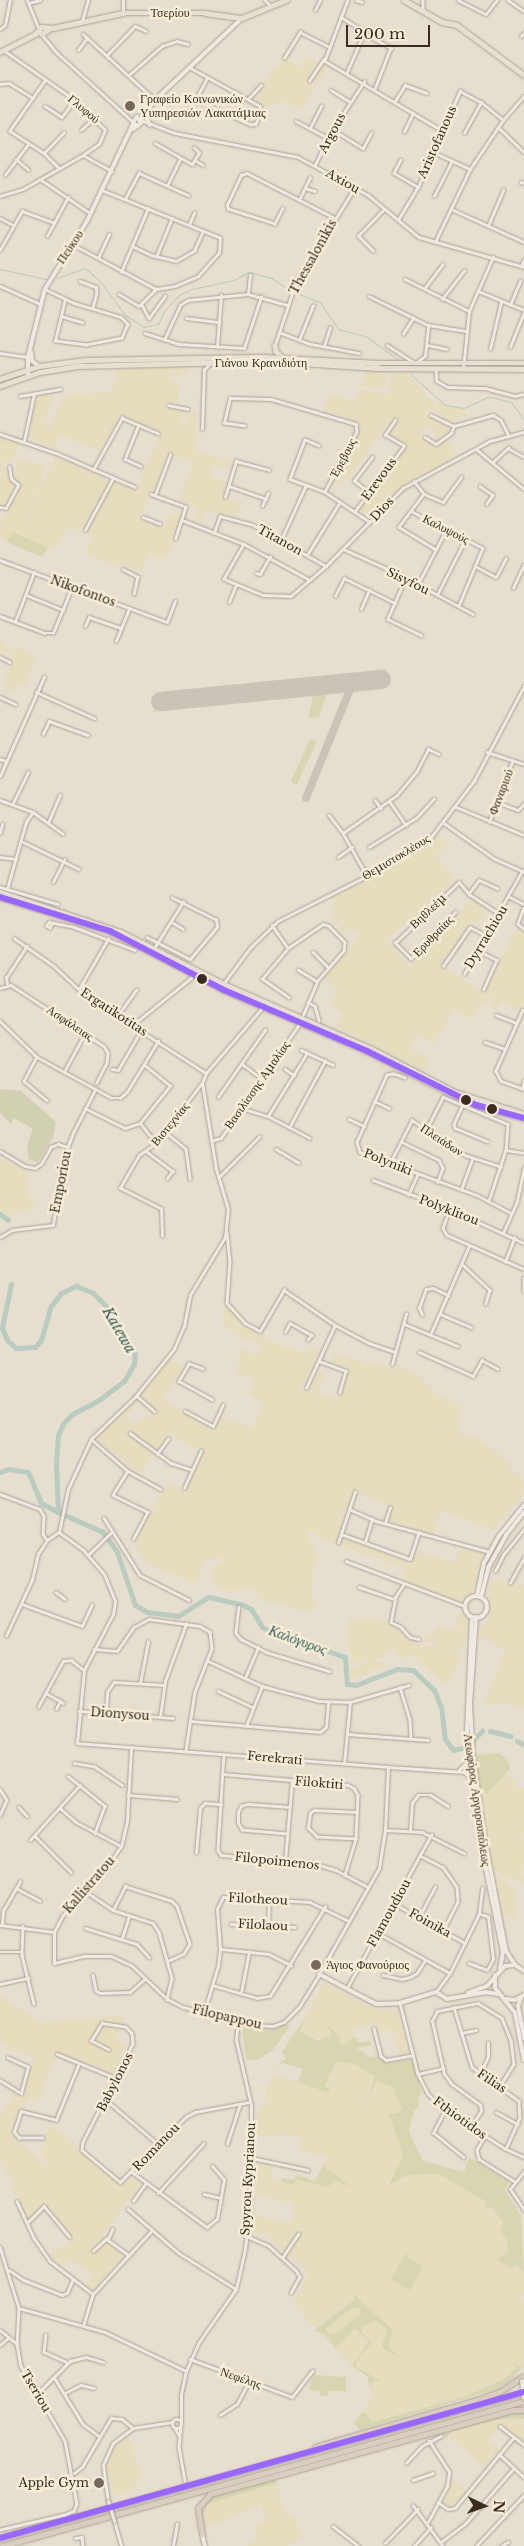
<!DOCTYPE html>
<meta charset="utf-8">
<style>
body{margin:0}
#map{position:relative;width:524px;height:2546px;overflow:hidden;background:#e6decf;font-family:"Libre Baskerville",serif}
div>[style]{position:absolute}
.farmland>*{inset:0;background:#e6ddbf}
.green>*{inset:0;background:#d7d6b1}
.cemetery>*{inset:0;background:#d1d0b1}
.stream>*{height:1px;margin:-0.5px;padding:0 0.5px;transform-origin:0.5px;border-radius:0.5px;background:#bacbc0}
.river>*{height:5px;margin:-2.5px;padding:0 2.5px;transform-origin:2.5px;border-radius:2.5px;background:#bacbc0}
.taxiway>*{height:8px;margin:-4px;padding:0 4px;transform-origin:4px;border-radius:4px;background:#cac3b8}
.runway>*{height:19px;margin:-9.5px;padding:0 9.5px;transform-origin:9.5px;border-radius:9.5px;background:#cac3b8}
.roads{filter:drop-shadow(0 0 1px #aca397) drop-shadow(0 0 1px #aca397)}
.minor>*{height:2.5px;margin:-1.25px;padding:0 1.25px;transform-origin:1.25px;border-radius:1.25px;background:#eee9e1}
.tertiary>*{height:3px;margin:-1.5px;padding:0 1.5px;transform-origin:1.5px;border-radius:1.5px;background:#eee9e1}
.tertiary>.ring{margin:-1.5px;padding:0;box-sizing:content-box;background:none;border:3px solid #eee9e1;border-radius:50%}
.secondary>*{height:4px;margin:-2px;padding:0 2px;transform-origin:2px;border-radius:2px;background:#eee9e1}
.secondary>.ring{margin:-2px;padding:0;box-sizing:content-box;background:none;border:4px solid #eee9e1;border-radius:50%}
.primary>*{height:4.5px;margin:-2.25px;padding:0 2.25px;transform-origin:2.25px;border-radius:2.25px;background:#e6dfd2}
.motorway>*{height:5px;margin:-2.5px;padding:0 2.5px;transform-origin:2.5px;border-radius:2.5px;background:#d9cebf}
.bridges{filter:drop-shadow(0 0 1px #aca397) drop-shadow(0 0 1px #aca397)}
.tertiary-bridge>*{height:3px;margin:-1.5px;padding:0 1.5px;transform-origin:1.5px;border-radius:1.5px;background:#eee9e1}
.secondary-bridge>*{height:4px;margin:-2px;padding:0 2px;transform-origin:2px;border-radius:2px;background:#eee9e1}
.bus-1>*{height:6px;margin:-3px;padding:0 3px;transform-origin:3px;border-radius:3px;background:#96f}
.dots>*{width:14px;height:14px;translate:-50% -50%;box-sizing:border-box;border:2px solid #f7ecd5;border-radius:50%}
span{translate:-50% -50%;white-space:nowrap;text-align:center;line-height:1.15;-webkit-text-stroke:5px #f7ecd5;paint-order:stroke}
.street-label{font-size:12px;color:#3b2c1f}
.poi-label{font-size:12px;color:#3b2c1f}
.left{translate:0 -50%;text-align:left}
.right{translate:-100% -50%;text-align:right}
.water-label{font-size:14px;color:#2d5c58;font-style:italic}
.north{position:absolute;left:459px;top:2481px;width:50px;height:50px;-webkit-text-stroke:4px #f7ecd5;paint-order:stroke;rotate:93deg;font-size:14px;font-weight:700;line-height:20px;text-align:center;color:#3b2c1f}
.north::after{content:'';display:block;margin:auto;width:18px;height:22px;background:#3b2c1f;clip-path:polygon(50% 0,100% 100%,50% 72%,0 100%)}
.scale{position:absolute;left:346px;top:25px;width:84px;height:22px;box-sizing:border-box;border:2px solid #3b2c1f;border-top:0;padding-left:6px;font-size:15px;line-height:18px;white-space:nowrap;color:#3b2c1f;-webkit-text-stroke:4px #f7ecd5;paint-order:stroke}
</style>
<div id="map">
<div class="farmland">
<i style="clip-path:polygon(308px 57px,318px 62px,306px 79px,309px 82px,324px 63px,329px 66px,301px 110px,284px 101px,264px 107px,255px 100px,271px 70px,287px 59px,301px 67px)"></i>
<i style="clip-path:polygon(189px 366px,186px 376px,182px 369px,181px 377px,165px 375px,179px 384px,177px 403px,166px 401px,165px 405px,183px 410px,182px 427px,185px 427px,188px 411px,199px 413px,195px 430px,199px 435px,195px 450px,232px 461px,230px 467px,213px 465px,211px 475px,226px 482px,224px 498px,243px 503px,236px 516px,207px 511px,203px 523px,194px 520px,196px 509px,179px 501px,193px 462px,168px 453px,140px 519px,164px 527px,169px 514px,181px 514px,168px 559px,149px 554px,142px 571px,122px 564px,120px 568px,85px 553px,93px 535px,86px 531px,113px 481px,136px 490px,161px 433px,120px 414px,101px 451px,60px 435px,55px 447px,29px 438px,35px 398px,38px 395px,54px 393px,45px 426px,50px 427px,65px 395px,110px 392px,116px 379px,121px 377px,115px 376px,115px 370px)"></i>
<i style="clip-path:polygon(367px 371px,386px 372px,384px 386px,378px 388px,361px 385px)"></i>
<i style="clip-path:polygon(396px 373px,407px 373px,424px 391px,423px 395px,436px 403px,462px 407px,469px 416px,449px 421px,436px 413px,437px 405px,431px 413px,428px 411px,426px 414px,447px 426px,448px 431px,436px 440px,433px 431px,426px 427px,420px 436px,436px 446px,445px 439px,457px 455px,407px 483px,369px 516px,359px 510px,406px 446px,389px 434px,398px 419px,395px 417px,380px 434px,349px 480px,345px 478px,341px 485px,332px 481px,361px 424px,322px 409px,330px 396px,354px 402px,361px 389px,389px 395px,389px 379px)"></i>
<i style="clip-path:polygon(0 438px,20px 442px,13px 462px,2px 462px,15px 486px,5px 504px,0 503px)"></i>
<i style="clip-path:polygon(56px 455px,110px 482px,82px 531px,71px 528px,66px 530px,55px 551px,13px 532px,7px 542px,0 538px,0 524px,22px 482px,14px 478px,18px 458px,47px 466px,23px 519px)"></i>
<i style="clip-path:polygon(0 638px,11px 651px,19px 646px,35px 655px,27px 686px,16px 682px,15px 691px,2px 687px,12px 662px,11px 652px,0 656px)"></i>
<i style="clip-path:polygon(437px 834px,449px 845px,436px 855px,457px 880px,387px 940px,409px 965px,403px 975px,472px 899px,486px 909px,479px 922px,471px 922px,442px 966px,483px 992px,516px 929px,524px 933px,524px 1006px,515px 1010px,501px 1002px,497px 1009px,490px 1007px,494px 997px,492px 996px,486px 1006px,480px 1004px,472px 1019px,454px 1010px,434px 1044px,418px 1034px,410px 1048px,429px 1060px,423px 1072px,336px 1027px,343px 1015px,330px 1004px,338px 990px,323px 978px,361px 935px,349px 928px,341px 934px,339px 928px,344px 921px,342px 918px,335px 925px,329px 918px,335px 909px,332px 897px,378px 876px,392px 864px,424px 848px)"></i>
<i style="clip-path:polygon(0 1159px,26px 1169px,28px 1192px,35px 1205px,27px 1210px,13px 1212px,11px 1222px,0 1220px)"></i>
<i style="clip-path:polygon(225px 1305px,260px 1337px,307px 1354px,311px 1347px,319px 1350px,301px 1389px,308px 1391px,320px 1369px,325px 1375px,318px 1394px,338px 1398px,349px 1369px,332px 1362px,335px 1354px,394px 1369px,396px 1364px,418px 1374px,442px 1399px,443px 1396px,460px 1406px,458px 1432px,479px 1438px,511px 1464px,511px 1471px,521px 1475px,524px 1495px,494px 1530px,441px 1511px,434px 1534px,388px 1520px,392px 1507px,353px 1491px,338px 1536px,410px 1563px,415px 1552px,455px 1562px,460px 1546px,484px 1553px,469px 1610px,403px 1582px,406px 1570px,321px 1539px,311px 1531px,307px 1534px,319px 1558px,313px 1569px,312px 1595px,317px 1608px,315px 1610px,296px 1610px,276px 1601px,269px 1603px,258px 1599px,255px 1589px,227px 1590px,215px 1584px,210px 1574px,211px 1568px,228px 1557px,204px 1560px,198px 1580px,190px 1582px,187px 1578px,163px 1572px,144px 1560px,133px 1542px,168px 1483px,185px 1489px,203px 1450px,189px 1447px,170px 1432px,140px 1474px,95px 1438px,135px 1400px,138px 1401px,127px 1418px,134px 1424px,157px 1412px,138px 1396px,168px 1359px,183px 1368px,163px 1400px,214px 1428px,221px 1416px,252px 1428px,264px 1404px,250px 1395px,253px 1380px,235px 1373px,240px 1361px,238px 1349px,246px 1349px,250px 1354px,261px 1352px,257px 1343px,239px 1337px,222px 1324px)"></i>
<i style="clip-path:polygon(491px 1580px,524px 1585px,524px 1710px,502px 1702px,497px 1707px,485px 1702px,505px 1650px,476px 1635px,490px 1617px,488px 1598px)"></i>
<i style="clip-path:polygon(459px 1612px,471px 1619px,464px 1647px,459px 1648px,458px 1653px,448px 1649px,462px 1657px,450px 1683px,440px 1681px,413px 1656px,399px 1658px,394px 1650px,372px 1662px,386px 1661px,388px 1665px,369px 1671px,367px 1675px,351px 1679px,348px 1676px,348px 1670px,368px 1662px,368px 1657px,367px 1654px,364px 1661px,348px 1664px,352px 1657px,347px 1644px,349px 1619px,373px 1618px,388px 1621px,401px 1628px,413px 1643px,434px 1647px,435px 1644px,424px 1640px,427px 1635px,432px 1636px,437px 1626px,465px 1633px,455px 1627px)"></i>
<i style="clip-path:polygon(507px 1772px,519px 1788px,524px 1788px,524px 1837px,507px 1820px,524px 1840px,524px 1870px,516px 1873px,524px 1876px,524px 1883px,507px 1878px,492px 1869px,478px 1783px,487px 1793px)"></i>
<i style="clip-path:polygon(501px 1876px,513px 1888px,517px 1920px,501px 1913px,495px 1880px)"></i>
<i style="clip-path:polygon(324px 1982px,368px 2006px,382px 2010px,397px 2008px,408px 2052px,400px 2055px,391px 2029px,378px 2033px,376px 2023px,353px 2029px,355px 2036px,343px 2045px,339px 2042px,341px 2037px,328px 2026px,332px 2035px,324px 2041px,302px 2034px,300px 2031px,307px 2014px)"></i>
<i style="clip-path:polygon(0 1995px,42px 2023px,125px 2015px,116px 2041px,127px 2044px,115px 2073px,57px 2052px,39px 2101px,28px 2098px,9px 2132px,50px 2169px,40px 2152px,48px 2129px,57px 2128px,125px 2184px,132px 2176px,141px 2184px,101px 2237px,124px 2256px,93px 2289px,86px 2286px,93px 2276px,70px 2259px,63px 2267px,55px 2263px,50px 2254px,73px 2240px,46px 2203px,26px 2221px,18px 2199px,10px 2189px,14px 2182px,0 2163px,0 2115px,16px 2092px,24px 2096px,34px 2058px,10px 2050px,0 2042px)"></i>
<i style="clip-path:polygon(336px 2062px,353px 2063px,375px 2077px,366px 2100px,377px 2081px,396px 2088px,394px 2093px,402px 2108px,398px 2113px,393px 2112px,393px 2128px,403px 2156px,401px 2163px,389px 2179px,393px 2185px,408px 2175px,439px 2174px,485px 2201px,503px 2223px,508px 2251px,500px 2258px,524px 2272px,524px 2294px,519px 2300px,524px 2302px,524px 2363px,521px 2367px,515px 2363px,516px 2367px,504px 2379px,464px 2397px,372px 2422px,364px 2411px,371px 2396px,371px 2384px,374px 2380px,382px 2383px,357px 2368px,356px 2363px,372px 2342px,362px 2332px,362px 2327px,376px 2321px,388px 2331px,388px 2346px,393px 2330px,353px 2295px,354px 2300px,314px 2327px,293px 2304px,306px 2278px,306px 2270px,287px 2255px,301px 2233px,298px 2230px,284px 2251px,265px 2235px,250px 2231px,251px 2213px,289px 2224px,294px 2215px,291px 2203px,256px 2195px,258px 2163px,273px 2165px,271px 2180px,293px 2185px,296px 2180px,329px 2186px,336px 2181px,352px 2187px,323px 2167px,326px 2157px,297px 2150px,300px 2138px,281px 2134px,280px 2137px,254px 2136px,254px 2121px,265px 2103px,267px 2086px,275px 2075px,326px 2092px)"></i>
<i style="clip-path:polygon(352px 2308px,359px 2308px,360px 2315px,334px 2334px,328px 2334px,326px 2328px)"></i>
<i style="clip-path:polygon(355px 2329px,369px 2342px,352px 2366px,335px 2348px)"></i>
<i style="clip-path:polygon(521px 2417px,524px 2441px,502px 2424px,488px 2439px,500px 2449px,484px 2467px,447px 2435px,479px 2424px)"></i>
<i style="clip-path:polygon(124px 2438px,134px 2444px,135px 2460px,143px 2474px,132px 2492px,114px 2496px,106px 2468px,113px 2448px)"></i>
<i style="clip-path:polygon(451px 2478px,466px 2490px,451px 2507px,441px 2500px)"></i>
<i style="clip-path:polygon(277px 2483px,281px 2496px,278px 2497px,287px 2514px,293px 2515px,303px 2537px,288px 2546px,246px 2546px,257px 2539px,254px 2527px,266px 2522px,261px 2504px,204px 2529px,202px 2517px,208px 2504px)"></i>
</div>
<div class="green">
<i style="clip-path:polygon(13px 532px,48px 548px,42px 557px,7px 542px)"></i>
<i style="clip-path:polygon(388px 669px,385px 674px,159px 697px,156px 707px,328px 690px,319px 717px,308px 718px,313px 696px,153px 712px,159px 692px)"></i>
<i style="clip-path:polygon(310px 739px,317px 742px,296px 786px,291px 781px)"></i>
<i style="clip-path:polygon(500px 1753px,510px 1764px,509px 1770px,487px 1794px,478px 1783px,475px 1755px)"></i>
<i style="clip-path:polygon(307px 2014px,300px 2031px,318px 2041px,332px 2035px,327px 2025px,341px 2037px,339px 2042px,343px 2045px,355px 2036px,359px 2043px,370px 2041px,372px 2045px,357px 2048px,370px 2057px,379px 2056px,388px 2063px,412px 2059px,422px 2094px,418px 2096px,419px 2107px,414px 2111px,409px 2131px,415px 2145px,423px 2161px,464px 2172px,469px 2157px,509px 2181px,505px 2190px,521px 2216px,524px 2272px,515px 2265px,511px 2269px,500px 2261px,499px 2258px,508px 2251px,507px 2240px,500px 2231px,503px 2222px,491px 2207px,486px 2208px,485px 2201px,439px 2174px,408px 2175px,388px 2186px,403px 2156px,389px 2114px,398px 2113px,402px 2108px,394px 2093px,396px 2088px,377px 2081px,367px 2100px,375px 2077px,353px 2063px,336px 2062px,325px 2086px,331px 2091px,326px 2092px,298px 2082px,303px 2069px,283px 2063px,274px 2066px,286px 2059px,282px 2052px)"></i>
<i style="clip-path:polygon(284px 2024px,290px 2026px,272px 2051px,257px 2060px,246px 2060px,242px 2026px,270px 2030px)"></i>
<i style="clip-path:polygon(327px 2159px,324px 2167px,352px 2187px,336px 2181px,329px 2187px,296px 2180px,293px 2185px,281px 2182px,282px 2178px,293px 2180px,298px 2175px,315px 2181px)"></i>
<i style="clip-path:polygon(406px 2252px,408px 2258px,423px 2266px,410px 2290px,391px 2279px)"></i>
<i style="clip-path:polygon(evenodd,353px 2294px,393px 2330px,388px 2346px,400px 2358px,381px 2347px,388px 2330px,376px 2321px,362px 2327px,362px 2333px,372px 2342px,356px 2363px,357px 2368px,385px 2383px,374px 2380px,370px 2388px,367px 2376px,352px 2366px,369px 2341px,355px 2329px,335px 2348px,325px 2335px,314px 2330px,354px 2300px,353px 2294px,352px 2308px,359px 2308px,360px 2315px,334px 2334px,328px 2334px,326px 2328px,352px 2308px)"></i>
<i style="clip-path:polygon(514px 2363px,521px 2367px,524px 2363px,524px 2366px,510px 2381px,493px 2390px,366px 2428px,359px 2430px,354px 2422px,364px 2411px,372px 2422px,464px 2397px,504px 2379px,516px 2368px)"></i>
<i style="clip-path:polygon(313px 2375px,346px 2377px,346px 2391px,328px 2391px,327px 2396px,320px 2396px,319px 2391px,309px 2390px)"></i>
<i style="clip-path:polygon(509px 2412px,524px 2412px,524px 2419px,509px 2418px,479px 2424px,449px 2433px,447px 2440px,442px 2434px)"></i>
<i style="clip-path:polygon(272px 2478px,277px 2483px,208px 2504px,202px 2517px,204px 2529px,201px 2525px,201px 2506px,208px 2496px)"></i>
</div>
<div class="cemetery">
<i style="clip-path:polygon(0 1089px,21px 1091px,56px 1122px,53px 1137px,38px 1162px,29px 1159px,27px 1145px,33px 1129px,14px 1118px,11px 1124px,0 1113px)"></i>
</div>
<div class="stream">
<i style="left:0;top:269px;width:47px;rotate:12.3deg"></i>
<i style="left:57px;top:278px;width:30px;rotate:-20deg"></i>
<i style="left:85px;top:268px;width:18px;rotate:41deg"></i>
<i style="left:99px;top:280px;width:44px;rotate:53.4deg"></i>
<i style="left:125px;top:315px;width:22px;rotate:32deg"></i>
<i style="left:144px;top:327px;width:14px;rotate:-12deg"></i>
<i style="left:158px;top:324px;width:14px;rotate:-65deg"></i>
<i style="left:164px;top:311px;width:22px;rotate:-47deg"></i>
<i style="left:179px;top:295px;width:14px;rotate:-25deg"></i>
<i style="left:192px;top:289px;width:43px;rotate:-12.1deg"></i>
<i style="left:234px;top:280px;width:17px;rotate:-28deg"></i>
<i style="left:249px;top:272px;width:24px;rotate:15deg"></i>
<i style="left:272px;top:278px;width:19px;rotate:35deg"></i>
<i style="left:296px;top:293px;width:26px;rotate:21deg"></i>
<i style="left:320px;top:302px;width:32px;rotate:56deg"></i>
<i style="left:338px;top:329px;width:30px;rotate:15deg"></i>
<i style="left:367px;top:337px;width:41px;rotate:36deg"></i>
<i style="left:410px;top:374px;width:47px;rotate:41.5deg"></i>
<i style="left:445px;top:405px;width:19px;rotate:9deg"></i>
<i style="left:464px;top:408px;width:26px;rotate:-25deg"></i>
<i style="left:488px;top:397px;width:7px;rotate:8deg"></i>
<i style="left:495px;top:398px;width:16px;rotate:14deg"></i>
<i style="left:511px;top:402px;width:22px;rotate:54deg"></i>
</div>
<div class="river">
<i style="left:0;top:1214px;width:10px;rotate:37deg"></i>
<i style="left:11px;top:1284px;width:45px;rotate:101.6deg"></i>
<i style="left:2px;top:1328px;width:13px;rotate:67deg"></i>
<i style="left:7px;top:1340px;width:12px;rotate:42deg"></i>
<i style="left:16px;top:1348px;width:19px;rotate:-3deg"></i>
<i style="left:35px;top:1347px;width:9px;rotate:-49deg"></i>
<i style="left:41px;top:1340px;width:35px;rotate:-74deg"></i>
<i style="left:51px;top:1306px;width:16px;rotate:-52deg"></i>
<i style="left:61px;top:1293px;width:17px;rotate:-25deg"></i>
<i style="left:76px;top:1286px;width:18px;rotate:22deg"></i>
<i style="left:93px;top:1293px;width:23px;rotate:45deg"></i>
<i style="left:109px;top:1309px;width:39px;rotate:64deg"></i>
<i style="left:126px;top:1344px;width:12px;rotate:42deg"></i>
<i style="left:135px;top:1352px;width:12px;rotate:95deg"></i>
<i style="left:134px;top:1364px;width:20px;rotate:120deg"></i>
<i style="left:124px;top:1381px;width:31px;rotate:143deg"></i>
<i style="left:99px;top:1400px;width:32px;rotate:152deg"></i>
<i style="left:71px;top:1415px;width:12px;rotate:132deg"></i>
<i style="left:63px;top:1424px;width:12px;rotate:114deg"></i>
<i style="left:58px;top:1435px;width:27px;rotate:94deg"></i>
<i style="left:56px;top:1462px;width:50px;rotate:87.7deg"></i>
<i style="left:58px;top:1512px;width:49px;rotate:24deg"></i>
<i style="left:103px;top:1532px;width:24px;rotate:55deg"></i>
<i style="left:117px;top:1552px;width:56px;rotate:71.2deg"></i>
<i style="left:135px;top:1605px;width:14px;rotate:30deg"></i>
<i style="left:147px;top:1612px;width:31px;rotate:7deg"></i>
<i style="left:178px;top:1616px;width:36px;rotate:-32deg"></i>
<i style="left:209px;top:1597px;width:35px;rotate:13deg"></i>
<i style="left:243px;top:1605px;width:9px;rotate:27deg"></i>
<i style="left:251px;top:1609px;width:22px;rotate:58deg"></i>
<i style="left:263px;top:1628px;width:87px;rotate:19.5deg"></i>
<i style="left:345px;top:1657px;width:27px;rotate:86deg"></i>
<i style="left:347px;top:1684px;width:9px;rotate:6deg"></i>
<i style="left:356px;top:1685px;width:44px;rotate:-21.3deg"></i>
<i style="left:397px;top:1669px;width:16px;rotate:4deg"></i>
<i style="left:413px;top:1670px;width:29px;rotate:44deg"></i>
<i style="left:434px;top:1690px;width:18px;rotate:68deg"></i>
<i style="left:441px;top:1707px;width:32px;rotate:83deg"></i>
<i style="left:445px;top:1739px;width:14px;rotate:54deg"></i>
<i style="left:453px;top:1750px;width:13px;rotate:-13deg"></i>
<i style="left:466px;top:1747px;width:23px;rotate:-45deg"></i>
<i style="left:0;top:1472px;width:9px;rotate:-18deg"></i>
<i style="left:9px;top:1469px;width:19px;rotate:9deg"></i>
<i style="left:28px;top:1472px;width:34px;rotate:67deg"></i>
<i style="left:41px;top:1503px;width:19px;rotate:28deg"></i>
<i style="left:490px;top:1731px;width:21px;rotate:14deg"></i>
<i style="left:517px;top:1741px;width:8px;rotate:30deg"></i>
</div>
<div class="taxiway">
<i style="left:345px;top:683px;width:7px;rotate:34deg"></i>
<i style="left:351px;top:687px;width:11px;rotate:-34deg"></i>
<i style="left:306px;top:798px;width:120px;rotate:-67.9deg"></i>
</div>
<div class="runway">
<i style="left:160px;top:701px;width:222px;rotate:-5.7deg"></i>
</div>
<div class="roads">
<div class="minor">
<i style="left:265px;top:0;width:7px;rotate:45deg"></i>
<i style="left:348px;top:0;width:65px;rotate:110.7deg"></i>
<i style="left:325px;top:61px;width:135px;rotate:30.7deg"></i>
<i style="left:356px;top:0;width:6px;rotate:18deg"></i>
<i style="left:423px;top:0;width:11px;rotate:90deg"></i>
<i style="left:458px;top:0;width:31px;rotate:27deg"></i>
<i style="left:486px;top:14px;width:18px;rotate:-52deg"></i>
<i style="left:508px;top:0;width:19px;rotate:35deg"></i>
<i style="left:29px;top:3px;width:11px;rotate:-15deg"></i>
<i style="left:315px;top:10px;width:11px;rotate:-63deg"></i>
<i style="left:123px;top:13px;width:13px;rotate:-90deg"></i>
<i style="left:341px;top:17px;width:28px;rotate:32deg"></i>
<i style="left:365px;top:32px;width:45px;rotate:113.7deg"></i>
<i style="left:82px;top:21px;width:22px;rotate:-74deg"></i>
<i style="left:0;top:29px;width:6px;rotate:-39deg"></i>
<i style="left:5px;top:25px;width:25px;rotate:-79deg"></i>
<i style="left:83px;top:34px;width:98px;rotate:42.5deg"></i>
<i style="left:365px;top:34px;width:30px;rotate:28deg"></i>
<i style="left:391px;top:48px;width:44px;rotate:111.3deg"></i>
<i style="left:521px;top:36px;width:4px;rotate:-45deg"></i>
<i style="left:78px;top:50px;width:15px;rotate:-53deg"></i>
<i style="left:107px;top:55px;width:40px;rotate:-46deg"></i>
<i style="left:135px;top:26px;width:12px;rotate:24deg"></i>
<i style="left:284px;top:58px;width:31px;rotate:-58deg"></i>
<i style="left:300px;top:32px;width:31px;rotate:27deg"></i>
<i style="left:189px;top:67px;width:81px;rotate:28.8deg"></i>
<i style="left:260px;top:106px;width:5px;rotate:68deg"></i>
<i style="left:262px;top:111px;width:14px;rotate:115deg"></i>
<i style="left:256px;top:124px;width:5px;rotate:169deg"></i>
<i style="left:251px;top:125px;width:60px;rotate:-155.6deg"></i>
<i style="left:129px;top:75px;width:44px;rotate:-41.3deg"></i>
<i style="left:162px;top:46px;width:16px;rotate:-18deg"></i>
<i style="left:177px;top:41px;width:11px;rotate:15deg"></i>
<i style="left:45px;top:81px;width:61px;rotate:125deg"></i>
<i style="left:10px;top:131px;width:40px;rotate:32.9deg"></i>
<i style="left:44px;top:153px;width:21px;rotate:45deg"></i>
<i style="left:309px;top:81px;width:27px;rotate:-56deg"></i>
<i style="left:0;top:84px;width:9px;rotate:-6deg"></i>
<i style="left:9px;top:83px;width:28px;rotate:32deg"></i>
<i style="left:331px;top:90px;width:22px;rotate:32deg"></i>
<i style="left:248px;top:99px;width:19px;rotate:-47deg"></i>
<i style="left:395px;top:101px;width:19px;rotate:-58deg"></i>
<i style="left:405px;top:85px;width:23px;rotate:20deg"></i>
<i style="left:45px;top:106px;width:20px;rotate:33deg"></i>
<i style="left:62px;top:117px;width:21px;rotate:-55deg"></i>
<i style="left:188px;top:114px;width:41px;rotate:-62.2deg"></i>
<i style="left:141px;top:120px;width:36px;rotate:21deg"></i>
<i style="left:175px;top:133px;width:125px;rotate:11deg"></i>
<i style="left:298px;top:157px;width:80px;rotate:28.5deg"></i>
<i style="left:368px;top:195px;width:66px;rotate:39.5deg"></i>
<i style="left:419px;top:237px;width:109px;rotate:15.9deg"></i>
<i style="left:296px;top:121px;width:36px;rotate:28deg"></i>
<i style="left:498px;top:127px;width:36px;rotate:44deg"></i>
<i style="left:310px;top:128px;width:25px;rotate:-63deg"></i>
<i style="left:332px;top:129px;width:36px;rotate:32deg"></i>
<i style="left:363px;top:148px;width:17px;rotate:-62deg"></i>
<i style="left:81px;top:130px;width:19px;rotate:-43deg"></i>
<i style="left:404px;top:132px;width:21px;rotate:-65deg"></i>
<i style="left:464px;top:133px;width:35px;rotate:-61deg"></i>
<i style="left:155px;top:143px;width:43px;rotate:29.6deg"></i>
<i style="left:192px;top:164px;width:13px;rotate:-58deg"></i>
<i style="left:199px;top:153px;width:7px;rotate:-135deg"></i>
<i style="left:433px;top:152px;width:41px;rotate:24.7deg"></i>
<i style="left:44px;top:153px;width:28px;rotate:-46deg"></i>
<i style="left:83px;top:155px;width:33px;rotate:29deg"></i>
<i style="left:16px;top:159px;width:16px;rotate:40deg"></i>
<i style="left:195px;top:160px;width:9px;rotate:32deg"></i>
<i style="left:401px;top:160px;width:15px;rotate:118deg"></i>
<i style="left:394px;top:173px;width:28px;rotate:30deg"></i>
<i style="left:315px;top:165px;width:33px;rotate:-65deg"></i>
<i style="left:329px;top:135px;width:64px;rotate:-56.6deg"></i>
<i style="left:5px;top:175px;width:39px;rotate:-53deg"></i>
<i style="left:40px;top:179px;width:60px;rotate:34.2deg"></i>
<i style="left:521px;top:182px;width:3px;rotate:18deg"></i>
<i style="left:167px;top:186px;width:30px;rotate:-64deg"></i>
<i style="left:305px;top:188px;width:10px;rotate:17deg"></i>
<i style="left:0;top:196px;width:24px;rotate:-17deg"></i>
<i style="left:23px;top:189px;width:69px;rotate:-29.5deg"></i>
<i style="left:83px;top:155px;width:19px;rotate:-35deg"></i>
<i style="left:99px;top:144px;width:15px;rotate:-67deg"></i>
<i style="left:105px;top:130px;width:43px;rotate:-135.9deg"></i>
<i style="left:74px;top:100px;width:85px;rotate:-145deg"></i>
<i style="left:434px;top:196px;width:39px;rotate:-63deg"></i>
<i style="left:125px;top:199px;width:30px;rotate:-62deg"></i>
<i style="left:139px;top:173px;width:54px;rotate:24.2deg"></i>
<i style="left:299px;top:200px;width:25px;rotate:-64deg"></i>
<i style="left:283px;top:208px;width:18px;rotate:117deg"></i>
<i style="left:275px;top:224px;width:49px;rotate:-162.3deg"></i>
<i style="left:228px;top:209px;width:4px;rotate:-104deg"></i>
<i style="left:227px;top:205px;width:33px;rotate:-65deg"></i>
<i style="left:241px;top:175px;width:6px;rotate:-18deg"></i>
<i style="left:247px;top:173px;width:99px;rotate:27.1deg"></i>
<i style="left:451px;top:209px;width:80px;rotate:24.3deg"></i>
<i style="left:0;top:218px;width:15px;rotate:28deg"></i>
<i style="left:398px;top:220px;width:39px;rotate:-59deg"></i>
<i style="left:418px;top:187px;width:105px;rotate:-66.4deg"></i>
<i style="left:460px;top:91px;width:24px;rotate:28deg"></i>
<i style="left:481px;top:102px;width:28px;rotate:39deg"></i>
<i style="left:189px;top:225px;width:13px;rotate:-67deg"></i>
<i style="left:488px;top:226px;width:39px;rotate:-67deg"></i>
<i style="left:47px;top:236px;width:44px;rotate:-61.7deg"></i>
<i style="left:435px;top:242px;width:81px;rotate:-64.4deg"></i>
<i style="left:470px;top:169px;width:59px;rotate:-56deg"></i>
<i style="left:503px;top:120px;width:32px;rotate:-49deg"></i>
<i style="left:72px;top:244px;width:95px;rotate:28.2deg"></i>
<i style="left:156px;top:289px;width:19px;rotate:-9deg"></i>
<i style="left:175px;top:286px;width:25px;rotate:-23deg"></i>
<i style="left:198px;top:276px;width:31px;rotate:-48deg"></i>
<i style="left:219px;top:253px;width:15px;rotate:-86deg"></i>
<i style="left:220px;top:238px;width:126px;rotate:-158.1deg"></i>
<i style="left:132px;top:246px;width:21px;rotate:25deg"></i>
<i style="left:151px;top:255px;width:26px;rotate:13deg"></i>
<i style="left:176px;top:261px;width:21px;rotate:-29deg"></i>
<i style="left:194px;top:251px;width:22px;rotate:-66deg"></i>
<i style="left:0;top:250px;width:45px;rotate:-60.6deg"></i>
<i style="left:22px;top:211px;width:33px;rotate:20deg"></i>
<i style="left:373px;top:251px;width:21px;rotate:-135deg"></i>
<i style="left:358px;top:236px;width:37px;rotate:-46deg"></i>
<i style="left:156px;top:257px;width:42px;rotate:-67.7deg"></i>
<i style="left:98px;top:258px;width:26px;rotate:-65deg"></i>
<i style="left:521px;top:266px;width:7px;rotate:-63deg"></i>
<i style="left:121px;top:272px;width:69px;rotate:-67.1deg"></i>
<i style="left:405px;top:279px;width:72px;rotate:26.6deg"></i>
<i style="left:80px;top:281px;width:17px;rotate:21deg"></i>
<i style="left:96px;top:287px;width:6px;rotate:81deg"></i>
<i style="left:97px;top:293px;width:16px;rotate:105deg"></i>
<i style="left:0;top:286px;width:44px;rotate:24.2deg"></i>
<i style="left:45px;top:289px;width:32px;rotate:26deg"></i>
<i style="left:74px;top:303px;width:49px;rotate:16.6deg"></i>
<i style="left:121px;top:317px;width:10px;rotate:45deg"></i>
<i style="left:128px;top:324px;width:15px;rotate:113deg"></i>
<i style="left:122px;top:338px;width:36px;rotate:169deg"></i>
<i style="left:87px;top:345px;width:32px;rotate:-173deg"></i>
<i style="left:55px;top:341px;width:43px;rotate:-76.6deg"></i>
<i style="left:424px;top:289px;width:31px;rotate:-53deg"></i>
<i style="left:478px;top:291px;width:50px;rotate:22.4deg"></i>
<i style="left:119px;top:294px;width:23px;rotate:31deg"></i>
<i style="left:139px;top:306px;width:24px;rotate:-45deg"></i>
<i style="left:248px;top:294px;width:19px;rotate:-84deg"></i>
<i style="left:369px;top:296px;width:66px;rotate:26.2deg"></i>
<i style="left:428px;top:325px;width:38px;rotate:9deg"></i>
<i style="left:442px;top:299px;width:36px;rotate:-52deg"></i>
<i style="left:142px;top:305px;width:15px;rotate:62deg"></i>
<i style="left:149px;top:318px;width:27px;rotate:-54deg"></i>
<i style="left:510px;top:305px;width:26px;rotate:-67deg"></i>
<i style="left:61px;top:316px;width:22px;rotate:16deg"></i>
<i style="left:186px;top:318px;width:34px;rotate:7deg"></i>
<i style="left:279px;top:332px;width:34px;rotate:21deg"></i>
<i style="left:311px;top:344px;width:49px;rotate:10.6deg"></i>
<i style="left:145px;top:333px;width:36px;rotate:18deg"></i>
<i style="left:179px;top:344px;width:65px;rotate:3.5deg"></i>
<i style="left:244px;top:348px;width:54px;rotate:-71.6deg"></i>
<i style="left:403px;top:334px;width:19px;rotate:-58deg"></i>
<i style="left:164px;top:340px;width:38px;rotate:-65deg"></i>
<i style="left:180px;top:305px;width:9px;rotate:-32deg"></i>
<i style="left:188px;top:300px;width:60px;rotate:-5.7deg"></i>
<i style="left:248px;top:294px;width:41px;rotate:15.8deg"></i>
<i style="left:299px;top:340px;width:37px;rotate:-68deg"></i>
<i style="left:275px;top:345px;width:63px;rotate:-71.6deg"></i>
<i style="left:295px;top:285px;width:115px;rotate:-58.5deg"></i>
<i style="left:387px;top:345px;width:30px;rotate:33deg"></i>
<i style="left:427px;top:345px;width:20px;rotate:11deg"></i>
<i style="left:324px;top:346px;width:19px;rotate:-72deg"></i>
<i style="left:217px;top:347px;width:52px;rotate:-85.6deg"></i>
<i style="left:510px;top:347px;width:37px;rotate:-68deg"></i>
<i style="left:490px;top:349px;width:48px;rotate:-76.8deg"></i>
<i style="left:0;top:353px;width:28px;rotate:8deg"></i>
<i style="left:417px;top:362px;width:10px;rotate:-37deg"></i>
<i style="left:425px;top:356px;width:31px;rotate:-84deg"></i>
<i style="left:463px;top:369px;width:58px;rotate:-84.1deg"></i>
<i style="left:469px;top:311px;width:59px;rotate:-66deg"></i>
<i style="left:436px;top:370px;width:11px;rotate:85deg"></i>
<i style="left:437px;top:381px;width:13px;rotate:29deg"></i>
<i style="left:448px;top:387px;width:37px;rotate:2deg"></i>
<i style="left:485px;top:388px;width:31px;rotate:15deg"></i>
<i style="left:515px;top:396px;width:9px;rotate:-13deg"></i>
<i style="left:20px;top:396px;width:41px;rotate:-9.9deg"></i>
<i style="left:168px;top:405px;width:20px;rotate:11deg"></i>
<i style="left:431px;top:415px;width:25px;rotate:26deg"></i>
<i style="left:454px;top:426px;width:41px;rotate:-15.8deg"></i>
<i style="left:493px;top:415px;width:9px;rotate:32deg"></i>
<i style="left:501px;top:420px;width:18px;rotate:63deg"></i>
<i style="left:139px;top:425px;width:37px;rotate:112deg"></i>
<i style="left:125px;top:459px;width:17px;rotate:24deg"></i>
<i style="left:245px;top:426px;width:21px;rotate:-172deg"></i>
<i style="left:224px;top:423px;width:26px;rotate:-77deg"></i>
<i style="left:230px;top:398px;width:41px;rotate:1.4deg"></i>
<i style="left:271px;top:399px;width:89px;rotate:16.4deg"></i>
<i style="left:356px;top:424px;width:8px;rotate:83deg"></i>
<i style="left:357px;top:432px;width:68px;rotate:118.1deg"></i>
<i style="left:202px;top:429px;width:59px;rotate:-88.1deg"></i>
<i style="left:204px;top:370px;width:9px;rotate:-49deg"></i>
<i style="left:0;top:434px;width:59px;rotate:18.7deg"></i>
<i style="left:56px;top:453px;width:86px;rotate:23.3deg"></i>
<i style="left:425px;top:437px;width:13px;rotate:32deg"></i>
<i style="left:436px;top:444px;width:19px;rotate:-36deg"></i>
<i style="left:451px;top:433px;width:8px;rotate:-67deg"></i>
<i style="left:24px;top:441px;width:48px;rotate:-78deg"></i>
<i style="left:319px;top:446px;width:15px;rotate:-157deg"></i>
<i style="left:305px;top:440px;width:42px;rotate:111deg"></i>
<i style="left:290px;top:479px;width:37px;rotate:20deg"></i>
<i style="left:325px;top:492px;width:54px;rotate:33.7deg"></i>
<i style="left:476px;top:449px;width:62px;rotate:39.8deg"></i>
<i style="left:493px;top:462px;width:21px;rotate:-43deg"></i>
<i style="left:508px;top:448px;width:18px;rotate:29deg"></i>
<i style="left:93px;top:470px;width:60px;rotate:-60.9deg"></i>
<i style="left:122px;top:418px;width:39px;rotate:23deg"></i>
<i style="left:414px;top:481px;width:16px;rotate:52deg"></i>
<i style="left:424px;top:494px;width:21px;rotate:23deg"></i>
<i style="left:443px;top:502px;width:31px;rotate:-54deg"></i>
<i style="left:229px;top:486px;width:39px;rotate:19deg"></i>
<i style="left:480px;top:486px;width:16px;rotate:35deg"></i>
<i style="left:493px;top:495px;width:11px;rotate:124deg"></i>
<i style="left:369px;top:493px;width:19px;rotate:-141deg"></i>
<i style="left:354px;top:481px;width:30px;rotate:-53deg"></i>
<i style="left:151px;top:494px;width:37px;rotate:20deg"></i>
<i style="left:186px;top:507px;width:33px;rotate:108deg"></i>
<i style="left:424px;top:494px;width:41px;rotate:127.1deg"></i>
<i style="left:399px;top:527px;width:42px;rotate:31.4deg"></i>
<i style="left:155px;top:495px;width:43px;rotate:-69.4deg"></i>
<i style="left:225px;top:497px;width:38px;rotate:-73deg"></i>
<i style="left:236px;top:461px;width:34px;rotate:15deg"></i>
<i style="left:262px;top:506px;width:14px;rotate:-65deg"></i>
<i style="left:0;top:507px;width:6px;rotate:9deg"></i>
<i style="left:6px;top:508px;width:26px;rotate:-62deg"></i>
<i style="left:18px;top:485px;width:9px;rotate:-139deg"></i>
<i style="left:11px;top:479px;width:12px;rotate:-99deg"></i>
<i style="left:355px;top:511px;width:81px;rotate:-53deg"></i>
<i style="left:404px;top:446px;width:22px;rotate:-150deg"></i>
<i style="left:385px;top:435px;width:18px;rotate:-56deg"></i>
<i style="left:411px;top:511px;width:81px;rotate:27.2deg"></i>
<i style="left:483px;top:548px;width:63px;rotate:112.5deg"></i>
<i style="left:143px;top:517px;width:18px;rotate:22deg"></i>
<i style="left:182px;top:520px;width:66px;rotate:21.2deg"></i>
<i style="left:244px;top:544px;width:75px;rotate:28.6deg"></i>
<i style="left:85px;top:530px;width:59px;rotate:-61.7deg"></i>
<i style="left:214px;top:533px;width:18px;rotate:-71deg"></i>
<i style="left:220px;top:516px;width:34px;rotate:15deg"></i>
<i style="left:253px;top:525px;width:84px;rotate:29.3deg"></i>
<i style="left:281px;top:540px;width:60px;rotate:-65.6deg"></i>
<i style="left:244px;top:544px;width:40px;rotate:119.7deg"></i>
<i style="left:224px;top:579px;width:42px;rotate:22.3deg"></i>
<i style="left:263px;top:595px;width:28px;rotate:2deg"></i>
<i style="left:291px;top:596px;width:46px;rotate:-40.6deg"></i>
<i style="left:326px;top:566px;width:110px;rotate:-45.4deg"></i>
<i style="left:403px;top:488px;width:99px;rotate:-28.4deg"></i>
<i style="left:490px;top:441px;width:35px;rotate:-15deg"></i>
<i style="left:343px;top:549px;width:64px;rotate:24.1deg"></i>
<i style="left:401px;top:575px;width:82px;rotate:28.4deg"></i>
<i style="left:307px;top:555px;width:62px;rotate:-58.1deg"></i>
<i style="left:0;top:560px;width:178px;rotate:20.4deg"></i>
<i style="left:167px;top:622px;width:22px;rotate:-69deg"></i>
<i style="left:477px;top:567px;width:21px;rotate:28deg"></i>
<i style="left:496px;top:577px;width:21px;rotate:-62deg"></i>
<i style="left:123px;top:569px;width:17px;rotate:28deg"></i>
<i style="left:138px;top:577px;width:17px;rotate:103deg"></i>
<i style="left:256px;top:573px;width:4px;rotate:14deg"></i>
<i style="left:260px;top:574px;width:20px;rotate:-60deg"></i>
<i style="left:406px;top:578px;width:45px;rotate:113.7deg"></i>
<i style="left:388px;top:619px;width:37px;rotate:26deg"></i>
<i style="left:418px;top:584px;width:61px;rotate:-62.6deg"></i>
<i style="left:513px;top:588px;width:26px;rotate:-65deg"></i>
<i style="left:26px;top:595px;width:40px;rotate:22deg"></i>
<i style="left:437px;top:595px;width:62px;rotate:-63deg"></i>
<i style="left:335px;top:596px;width:20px;rotate:-63deg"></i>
<i style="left:344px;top:578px;width:57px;rotate:26.1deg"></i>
<i style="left:229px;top:602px;width:18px;rotate:-68deg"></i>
<i style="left:361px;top:609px;width:21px;rotate:-67deg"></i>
<i style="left:0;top:616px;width:48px;rotate:20.7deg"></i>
<i style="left:45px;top:633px;width:8px"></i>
<i style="left:53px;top:633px;width:50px;rotate:-67.6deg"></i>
<i style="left:15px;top:622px;width:53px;rotate:-69.2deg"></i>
<i style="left:85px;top:626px;width:10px;rotate:-66deg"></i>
<i style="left:89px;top:617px;width:34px;rotate:19deg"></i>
<i style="left:116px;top:641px;width:35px;rotate:-68deg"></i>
<i style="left:0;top:657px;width:11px;rotate:27deg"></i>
<i style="left:36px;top:692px;width:64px;rotate:24.1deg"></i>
<i style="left:0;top:697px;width:17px;rotate:25deg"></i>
<i style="left:43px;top:734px;width:14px;rotate:-65deg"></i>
<i style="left:49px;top:721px;width:41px;rotate:19.7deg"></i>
<i style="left:487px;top:752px;width:39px;rotate:18deg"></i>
<i style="left:0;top:759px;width:6px;rotate:18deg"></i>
<i style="left:0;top:776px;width:108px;rotate:-66deg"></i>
<i style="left:0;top:800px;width:35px;rotate:20deg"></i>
<i style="left:33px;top:812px;width:37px;rotate:36deg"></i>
<i style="left:375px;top:800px;width:10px;rotate:53deg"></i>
<i style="left:390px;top:802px;width:28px;rotate:55deg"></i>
<i style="left:497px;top:802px;width:22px;rotate:21deg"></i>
<i style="left:518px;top:810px;width:8px;rotate:-45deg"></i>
<i style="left:13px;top:803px;width:34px;rotate:-64deg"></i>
<i style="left:456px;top:807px;width:74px;rotate:22.4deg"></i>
<i style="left:329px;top:815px;width:23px;rotate:52deg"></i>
<i style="left:343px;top:833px;width:49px;rotate:60.8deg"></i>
<i style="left:489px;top:822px;width:64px;rotate:-69deg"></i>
<i style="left:48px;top:823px;width:30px;rotate:-67deg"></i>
<i style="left:444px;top:823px;width:62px;rotate:35.2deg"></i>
<i style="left:495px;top:859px;width:32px;rotate:24deg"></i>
<i style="left:0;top:833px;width:9px;rotate:-77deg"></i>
<i style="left:343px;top:833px;width:66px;rotate:-35.1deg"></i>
<i style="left:397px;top:795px;width:31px;rotate:-50deg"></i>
<i style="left:417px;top:771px;width:25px;rotate:-63deg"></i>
<i style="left:428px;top:749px;width:12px;rotate:24deg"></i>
<i style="left:23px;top:842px;width:62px;rotate:25.7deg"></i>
<i style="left:369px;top:847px;width:55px;rotate:-31.7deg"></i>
<i style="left:416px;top:818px;width:26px;rotate:-47deg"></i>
<i style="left:0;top:857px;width:16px;rotate:7deg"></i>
<i style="left:338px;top:857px;width:17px;rotate:-36deg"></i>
<i style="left:53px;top:882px;width:25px;rotate:-63deg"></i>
<i style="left:0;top:887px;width:60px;rotate:16.3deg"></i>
<i style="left:7px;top:889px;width:70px;rotate:-74.2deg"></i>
<i style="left:26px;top:822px;width:12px;rotate:-55deg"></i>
<i style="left:469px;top:893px;width:16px;rotate:-52deg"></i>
<i style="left:479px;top:880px;width:20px;rotate:24deg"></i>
<i style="left:510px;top:897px;width:16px;rotate:27deg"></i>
<i style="left:524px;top:908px;width:17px;rotate:111deg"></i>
<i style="left:518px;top:924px;width:8px;rotate:40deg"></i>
<i style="left:456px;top:912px;width:65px;rotate:133.8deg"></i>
<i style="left:411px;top:959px;width:23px;rotate:-135deg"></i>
<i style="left:395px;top:943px;width:88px;rotate:-43.6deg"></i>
<i style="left:459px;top:882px;width:16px;rotate:50deg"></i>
<i style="left:469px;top:894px;width:37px;rotate:33deg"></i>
<i style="left:172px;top:922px;width:13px;rotate:32deg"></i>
<i style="left:52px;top:924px;width:4px;rotate:117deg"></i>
<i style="left:50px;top:928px;width:4px;rotate:-153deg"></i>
<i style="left:46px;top:926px;width:5px;rotate:-53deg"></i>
<i style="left:49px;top:922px;width:25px;rotate:11deg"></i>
<i style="left:74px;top:927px;width:65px;rotate:20.7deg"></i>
<i style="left:272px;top:925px;width:28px;rotate:55deg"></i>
<i style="left:147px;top:937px;width:48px;rotate:27.1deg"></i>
<i style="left:190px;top:959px;width:42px;rotate:-49.8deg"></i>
<i style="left:217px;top:927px;width:7px;rotate:-98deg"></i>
<i style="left:216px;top:920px;width:49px;rotate:-153.4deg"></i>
<i style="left:14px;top:938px;width:49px;rotate:35deg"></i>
<i style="left:54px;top:966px;width:42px;rotate:43.1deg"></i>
<i style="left:85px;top:995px;width:144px;rotate:32.8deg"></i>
<i style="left:153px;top:950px;width:57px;rotate:-58deg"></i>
<i style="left:479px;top:951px;width:20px;rotate:27deg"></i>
<i style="left:497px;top:960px;width:32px;rotate:114deg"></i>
<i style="left:313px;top:952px;width:21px;rotate:45deg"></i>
<i style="left:443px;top:966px;width:47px;rotate:-55.3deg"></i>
<i style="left:470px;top:927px;width:19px;rotate:28deg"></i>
<i style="left:464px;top:974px;width:118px;rotate:-60.6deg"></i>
<i style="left:224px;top:983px;width:44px;rotate:-53.4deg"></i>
<i style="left:250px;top:948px;width:39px;rotate:-44deg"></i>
<i style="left:278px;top:921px;width:100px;rotate:-26.8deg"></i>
<i style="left:367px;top:876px;width:75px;rotate:-31.4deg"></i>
<i style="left:431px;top:837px;width:71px;rotate:-52.5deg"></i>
<i style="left:474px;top:781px;width:107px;rotate:-62.2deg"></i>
<i style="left:7px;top:984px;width:6px;rotate:-99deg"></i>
<i style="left:6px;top:978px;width:38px;rotate:-57deg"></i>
<i style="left:0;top:988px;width:11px;rotate:-15deg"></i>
<i style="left:11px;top:985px;width:111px;rotate:33.3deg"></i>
<i style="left:104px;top:1046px;width:8px;rotate:60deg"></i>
<i style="left:108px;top:1053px;width:10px;rotate:96deg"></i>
<i style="left:107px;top:1063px;width:22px;rotate:117deg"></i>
<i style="left:79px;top:989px;width:58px;rotate:-59.9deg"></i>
<i style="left:289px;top:998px;width:33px;rotate:-145deg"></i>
<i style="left:262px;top:979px;width:40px;rotate:-50deg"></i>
<i style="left:288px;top:948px;width:42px;rotate:-34.4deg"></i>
<i style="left:323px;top:924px;width:6px;rotate:18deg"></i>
<i style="left:329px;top:926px;width:23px;rotate:45deg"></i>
<i style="left:345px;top:942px;width:9px;rotate:96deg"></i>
<i style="left:344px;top:951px;width:41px;rotate:131.1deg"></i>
<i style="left:317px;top:982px;width:22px;rotate:-148deg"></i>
<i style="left:308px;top:1002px;width:8px;rotate:30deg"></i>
<i style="left:315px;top:1006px;width:15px;rotate:74deg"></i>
<i style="left:523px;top:1010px;width:67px;rotate:113.9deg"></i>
<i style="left:496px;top:1071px;width:11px;rotate:63deg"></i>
<i style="left:501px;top:1081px;width:24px;rotate:19deg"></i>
<i style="left:118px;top:1015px;width:31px;rotate:-54deg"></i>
<i style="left:303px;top:1015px;width:36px;rotate:-67deg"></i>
<i style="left:496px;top:1015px;width:22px;rotate:21deg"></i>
<i style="left:0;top:1021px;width:52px;rotate:44.2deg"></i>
<i style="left:37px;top:1057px;width:85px;rotate:28.7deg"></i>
<i style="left:112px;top:1098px;width:8px"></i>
<i style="left:120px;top:1098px;width:9px;rotate:-41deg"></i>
<i style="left:127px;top:1092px;width:60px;rotate:-58.7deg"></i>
<i style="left:134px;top:1024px;width:73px;rotate:-38.9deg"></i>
<i style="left:485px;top:1042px;width:21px;rotate:19deg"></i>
<i style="left:301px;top:1050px;width:35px;rotate:25deg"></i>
<i style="left:37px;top:1057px;width:27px;rotate:118deg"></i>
<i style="left:24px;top:1081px;width:30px;rotate:40deg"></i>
<i style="left:242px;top:1064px;width:24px;rotate:36deg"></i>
<i style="left:112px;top:1069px;width:6px;rotate:9deg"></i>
<i style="left:118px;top:1070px;width:48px;rotate:-59.7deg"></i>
<i style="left:285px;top:1069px;width:11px;rotate:34deg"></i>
<i style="left:64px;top:1072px;width:44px;rotate:-61.7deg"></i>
<i style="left:405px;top:1078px;width:12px;rotate:-160deg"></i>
<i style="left:394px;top:1074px;width:7px;rotate:172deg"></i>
<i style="left:387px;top:1075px;width:73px;rotate:114.1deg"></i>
<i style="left:357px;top:1142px;width:10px;rotate:73deg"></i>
<i style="left:360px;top:1152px;width:125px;rotate:20.2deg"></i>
<i style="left:477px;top:1195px;width:38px;rotate:28deg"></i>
<i style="left:522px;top:1089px;width:8px;rotate:-76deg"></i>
<i style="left:218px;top:1097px;width:82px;rotate:-55deg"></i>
<i style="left:374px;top:1101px;width:17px;rotate:25deg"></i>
<i style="left:462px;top:1107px;width:19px;rotate:115deg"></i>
<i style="left:454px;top:1124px;width:4px;rotate:76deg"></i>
<i style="left:455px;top:1128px;width:35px;rotate:22deg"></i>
<i style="left:85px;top:1108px;width:45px;rotate:26.6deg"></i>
<i style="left:125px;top:1128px;width:16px;rotate:-18deg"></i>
<i style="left:140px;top:1123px;width:48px;rotate:-51deg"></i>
<i style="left:170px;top:1086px;width:33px;rotate:-141deg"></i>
<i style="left:241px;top:1108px;width:28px;rotate:17deg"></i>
<i style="left:268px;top:1116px;width:47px;rotate:27.6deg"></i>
<i style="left:268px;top:1116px;width:74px;rotate:-58.2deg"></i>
<i style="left:349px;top:1119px;width:17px;rotate:25deg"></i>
<i style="left:140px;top:1123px;width:26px;rotate:51deg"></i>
<i style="left:290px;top:1126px;width:74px;rotate:-61.7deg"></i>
<i style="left:426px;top:1130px;width:37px;rotate:-63deg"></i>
<i style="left:443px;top:1097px;width:70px;rotate:22.6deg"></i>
<i style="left:508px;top:1124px;width:26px;rotate:94deg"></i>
<i style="left:506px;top:1150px;width:54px;rotate:108.4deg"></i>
<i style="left:164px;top:1131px;width:28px;rotate:39deg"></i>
<i style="left:186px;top:1149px;width:30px;rotate:82deg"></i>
<i style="left:211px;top:1141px;width:10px;rotate:-17deg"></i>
<i style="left:221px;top:1138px;width:140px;rotate:-55.5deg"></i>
<i style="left:402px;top:1142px;width:41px;rotate:25.9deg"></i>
<i style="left:439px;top:1160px;width:9px;rotate:63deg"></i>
<i style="left:443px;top:1168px;width:15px;rotate:110deg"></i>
<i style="left:276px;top:1149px;width:26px;rotate:31deg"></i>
<i style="left:506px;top:1150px;width:18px;rotate:9deg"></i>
<i style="left:0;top:1151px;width:29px;rotate:31deg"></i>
<i style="left:25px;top:1166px;width:10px;rotate:11deg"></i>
<i style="left:35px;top:1168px;width:7px;rotate:-34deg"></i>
<i style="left:41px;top:1164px;width:20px;rotate:-60deg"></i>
<i style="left:51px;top:1147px;width:8px;rotate:-23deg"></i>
<i style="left:58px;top:1144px;width:10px;rotate:17deg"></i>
<i style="left:146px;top:1151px;width:34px;rotate:37deg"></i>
<i style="left:173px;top:1171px;width:9px;rotate:126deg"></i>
<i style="left:390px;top:1163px;width:48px;rotate:-62.9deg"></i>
<i style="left:412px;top:1120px;width:64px;rotate:33.4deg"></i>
<i style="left:465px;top:1155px;width:38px;rotate:18deg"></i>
<i style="left:219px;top:1177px;width:57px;rotate:-45deg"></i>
<i style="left:373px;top:1180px;width:82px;rotate:20.6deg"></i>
<i style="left:450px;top:1209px;width:81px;rotate:24.7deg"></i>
<i style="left:461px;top:1190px;width:33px;rotate:-70deg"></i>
<i style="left:408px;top:1195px;width:23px;rotate:-65deg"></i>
<i style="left:450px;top:1209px;width:20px;rotate:110deg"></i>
<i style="left:443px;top:1228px;width:8px;rotate:60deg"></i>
<i style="left:447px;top:1235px;width:84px;rotate:23.8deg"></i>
<i style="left:227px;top:1233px;width:28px;rotate:84deg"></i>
<i style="left:230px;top:1261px;width:42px;rotate:94.1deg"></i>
<i style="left:227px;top:1303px;width:27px;rotate:48deg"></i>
<i style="left:245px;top:1323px;width:17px;rotate:28deg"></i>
<i style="left:260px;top:1331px;width:48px;rotate:-59.7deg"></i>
<i style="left:284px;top:1290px;width:62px;rotate:34.5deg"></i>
<i style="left:335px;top:1325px;width:38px;rotate:28deg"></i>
<i style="left:369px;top:1343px;width:28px;rotate:19deg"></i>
<i style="left:503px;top:1233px;width:35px;rotate:-66deg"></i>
<i style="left:517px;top:1201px;width:34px;rotate:-78deg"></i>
<i style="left:162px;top:1236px;width:27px;rotate:-92deg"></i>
<i style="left:161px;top:1209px;width:46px;rotate:-152.9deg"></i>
<i style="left:120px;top:1188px;width:38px;rotate:-60deg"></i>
<i style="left:139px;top:1155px;width:21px;rotate:-35deg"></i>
<i style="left:156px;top:1143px;width:76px;rotate:-52.5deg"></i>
<i style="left:0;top:1237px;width:14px;rotate:-30deg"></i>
<i style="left:12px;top:1230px;width:41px;rotate:-7deg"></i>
<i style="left:53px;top:1225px;width:67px;rotate:-81.4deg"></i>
<i style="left:63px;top:1159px;width:30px;rotate:-69deg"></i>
<i style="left:74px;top:1131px;width:46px;rotate:-62.9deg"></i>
<i style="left:505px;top:1262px;width:26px;rotate:-69deg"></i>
<i style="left:463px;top:1265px;width:37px;rotate:43deg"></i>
<i style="left:490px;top:1290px;width:14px;rotate:107deg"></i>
<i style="left:524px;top:1278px;width:13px;rotate:90deg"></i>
<i style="left:440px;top:1314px;width:34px;rotate:23deg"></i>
<i style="left:422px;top:1315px;width:8px;rotate:-113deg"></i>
<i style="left:419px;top:1308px;width:20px;rotate:-70deg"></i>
<i style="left:426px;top:1289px;width:7px;rotate:-8deg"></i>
<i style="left:433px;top:1288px;width:17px;rotate:25deg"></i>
<i style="left:404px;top:1324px;width:58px;rotate:22.2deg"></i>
<i style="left:285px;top:1332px;width:10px;rotate:-61deg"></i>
<i style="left:290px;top:1323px;width:25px;rotate:29deg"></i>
<i style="left:312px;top:1335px;width:6px;rotate:129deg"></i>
<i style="left:431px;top:1333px;width:95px;rotate:-66.4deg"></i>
<i style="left:419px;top:1352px;width:59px;rotate:24deg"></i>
<i style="left:473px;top:1376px;width:18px;rotate:-61deg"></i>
<i style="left:482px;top:1360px;width:18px;rotate:29deg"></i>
<i style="left:319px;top:1361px;width:29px;rotate:20deg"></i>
<i style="left:346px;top:1371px;width:22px;rotate:106deg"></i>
<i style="left:392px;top:1364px;width:52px;rotate:-74.4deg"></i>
<i style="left:203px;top:1369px;width:15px;rotate:-160deg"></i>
<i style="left:189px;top:1364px;width:20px;rotate:120deg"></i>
<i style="left:179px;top:1381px;width:38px;rotate:29deg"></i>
<i style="left:306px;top:1388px;width:69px;rotate:-65.3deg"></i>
<i style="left:137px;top:1396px;width:23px;rotate:41deg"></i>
<i style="left:185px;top:1411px;width:32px;rotate:28deg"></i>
<i style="left:213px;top:1426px;width:23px;rotate:-65deg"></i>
<i style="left:130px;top:1433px;width:51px;rotate:36.2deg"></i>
<i style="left:171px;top:1463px;width:22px;rotate:18deg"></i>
<i style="left:91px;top:1439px;width:49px;rotate:40.9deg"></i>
<i style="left:128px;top:1471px;width:37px;rotate:29deg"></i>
<i style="left:157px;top:1454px;width:19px;rotate:-54deg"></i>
<i style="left:128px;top:1471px;width:28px;rotate:122deg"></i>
<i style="left:113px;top:1495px;width:39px;rotate:26deg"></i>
<i style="left:148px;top:1512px;width:30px;rotate:118deg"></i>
<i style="left:184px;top:1488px;width:41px;rotate:-65.3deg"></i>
<i style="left:0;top:1494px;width:43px;rotate:20.6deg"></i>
<i style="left:40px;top:1509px;width:8px;rotate:60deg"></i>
<i style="left:44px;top:1516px;width:18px;rotate:93deg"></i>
<i style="left:43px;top:1534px;width:7px;rotate:56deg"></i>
<i style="left:47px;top:1540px;width:14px;rotate:-34deg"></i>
<i style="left:349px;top:1509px;width:30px;rotate:24deg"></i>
<i style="left:376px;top:1521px;width:118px;rotate:15.2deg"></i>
<i style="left:104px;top:1518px;width:67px;rotate:57.7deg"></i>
<i style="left:140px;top:1575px;width:55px;rotate:27deg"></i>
<i style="left:385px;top:1523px;width:16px;rotate:-72deg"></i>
<i style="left:341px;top:1534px;width:73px;rotate:19.9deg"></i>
<i style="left:410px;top:1559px;width:28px;rotate:-72deg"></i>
<i style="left:365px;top:1542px;width:24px;rotate:-73deg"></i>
<i style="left:338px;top:1543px;width:54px;rotate:-71.6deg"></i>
<i style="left:88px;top:1555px;width:33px;rotate:-44deg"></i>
<i style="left:346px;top:1561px;width:127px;rotate:20.7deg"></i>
<i style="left:495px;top:1571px;width:18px;rotate:-63deg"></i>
<i style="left:503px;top:1555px;width:33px;rotate:-51deg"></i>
<i style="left:510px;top:1583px;width:29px;rotate:-61deg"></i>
<i style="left:359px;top:1587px;width:37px;rotate:19deg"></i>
<i style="left:394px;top:1599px;width:17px;rotate:-57deg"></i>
<i style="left:56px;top:1592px;width:11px;rotate:38deg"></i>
<i style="left:396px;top:1597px;width:25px;rotate:101deg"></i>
<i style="left:391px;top:1622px;width:11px;rotate:27deg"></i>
<i style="left:401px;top:1627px;width:13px;rotate:48deg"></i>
<i style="left:410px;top:1637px;width:9px;rotate:13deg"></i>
<i style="left:22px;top:1604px;width:64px;rotate:20.1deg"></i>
<i style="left:82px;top:1626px;width:23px;rotate:-65deg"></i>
<i style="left:239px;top:1607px;width:26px;rotate:97deg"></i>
<i style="left:236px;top:1633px;width:8px;rotate:50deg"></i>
<i style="left:241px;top:1639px;width:28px;rotate:27deg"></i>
<i style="left:266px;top:1652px;width:66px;rotate:16.8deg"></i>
<i style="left:6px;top:1636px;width:62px;rotate:-65.1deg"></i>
<i style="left:32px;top:1580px;width:27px;rotate:-77deg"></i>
<i style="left:38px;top:1554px;width:17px;rotate:-57deg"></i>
<i style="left:94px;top:1649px;width:23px;rotate:5deg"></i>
<i style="left:117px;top:1651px;width:29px;rotate:-55deg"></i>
<i style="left:134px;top:1627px;width:17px;rotate:-28deg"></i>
<i style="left:149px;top:1619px;width:51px;rotate:7.8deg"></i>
<i style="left:200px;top:1626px;width:12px;rotate:31deg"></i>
<i style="left:210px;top:1632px;width:17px;rotate:83deg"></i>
<i style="left:212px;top:1649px;width:46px;rotate:111.6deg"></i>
<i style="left:195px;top:1692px;width:60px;rotate:98.7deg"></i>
<i style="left:208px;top:1661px;width:60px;rotate:24.8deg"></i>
<i style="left:262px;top:1686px;width:59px;rotate:14.7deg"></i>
<i style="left:319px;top:1701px;width:31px;rotate:2deg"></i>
<i style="left:350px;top:1702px;width:61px;rotate:-16.1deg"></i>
<i style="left:245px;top:1678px;width:33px;rotate:-67deg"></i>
<i style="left:140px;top:1683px;width:42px;rotate:-79deg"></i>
<i style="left:400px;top:1687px;width:34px;rotate:73deg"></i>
<i style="left:410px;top:1720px;width:19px;rotate:87deg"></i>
<i style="left:218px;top:1691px;width:38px;rotate:25deg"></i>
<i style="left:46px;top:1693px;width:20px;rotate:30deg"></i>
<i style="left:38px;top:1707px;width:52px;rotate:-61.5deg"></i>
<i style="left:63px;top:1661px;width:8px;rotate:-7deg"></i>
<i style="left:71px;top:1660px;width:16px;rotate:38deg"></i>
<i style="left:56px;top:1709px;width:9px;rotate:-63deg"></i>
<i style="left:79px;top:1711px;width:94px;rotate:4.3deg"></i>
<i style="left:106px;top:1713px;width:21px;rotate:-87deg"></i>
<i style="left:107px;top:1692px;width:12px;rotate:-55deg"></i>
<i style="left:114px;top:1682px;width:50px;rotate:3.4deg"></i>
<i style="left:160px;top:1717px;width:36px;rotate:-82deg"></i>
<i style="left:165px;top:1681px;width:61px;rotate:-69.8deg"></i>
<i style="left:190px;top:1721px;width:130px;rotate:4.8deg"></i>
<i style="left:320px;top:1732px;width:8px;rotate:-40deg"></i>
<i style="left:326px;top:1727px;width:25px;rotate:-85deg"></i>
<i style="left:246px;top:1726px;width:43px;rotate:-68.2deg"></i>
<i style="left:347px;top:1734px;width:81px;rotate:4.2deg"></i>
<i style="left:224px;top:1754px;width:96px;rotate:93.6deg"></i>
<i style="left:218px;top:1850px;width:6px;rotate:59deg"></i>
<i style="left:221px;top:1855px;width:95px;rotate:5.4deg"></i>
<i style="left:316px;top:1864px;width:21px;rotate:17deg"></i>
<i style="left:336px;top:1870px;width:36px;rotate:28deg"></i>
<i style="left:74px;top:1763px;width:20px;rotate:9deg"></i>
<i style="left:94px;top:1766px;width:34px;rotate:34deg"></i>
<i style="left:344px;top:1764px;width:62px;rotate:-84.5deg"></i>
<i style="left:388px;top:1767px;width:76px;rotate:3.8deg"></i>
<i style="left:464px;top:1772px;width:11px;rotate:41deg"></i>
<i style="left:458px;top:1771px;width:16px;rotate:-45deg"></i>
<i style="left:223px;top:1774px;width:125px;rotate:5deg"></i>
<i style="left:348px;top:1785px;width:7px;rotate:27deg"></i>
<i style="left:354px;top:1788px;width:8px;rotate:60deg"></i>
<i style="left:358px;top:1795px;width:44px;rotate:92.6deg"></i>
<i style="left:356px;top:1839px;width:38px;rotate:107deg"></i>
<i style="left:68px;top:1776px;width:48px;rotate:39deg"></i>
<i style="left:105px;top:1806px;width:29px;rotate:110deg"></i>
<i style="left:0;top:1789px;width:13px;rotate:58deg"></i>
<i style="left:7px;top:1800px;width:17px;rotate:114deg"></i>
<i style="left:128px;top:1795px;width:49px;rotate:4.7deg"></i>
<i style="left:19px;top:1807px;width:12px;rotate:48deg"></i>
<i style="left:60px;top:1808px;width:21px;rotate:41deg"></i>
<i style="left:76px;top:1822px;width:51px;rotate:28.1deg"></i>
<i style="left:385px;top:1830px;width:37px;rotate:3deg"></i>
<i style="left:422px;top:1832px;width:47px;rotate:26.6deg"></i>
<i style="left:410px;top:1831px;width:28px;rotate:-86deg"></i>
<i style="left:412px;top:1803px;width:10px;rotate:-53deg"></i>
<i style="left:418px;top:1795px;width:13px"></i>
<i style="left:431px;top:1795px;width:20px;rotate:33deg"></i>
<i style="left:287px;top:1834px;width:45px;rotate:-174.9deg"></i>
<i style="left:242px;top:1830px;width:8px;rotate:-120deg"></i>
<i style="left:238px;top:1823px;width:11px;rotate:-90deg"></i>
<i style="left:238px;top:1812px;width:7px;rotate:-63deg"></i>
<i style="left:241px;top:1806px;width:7px;rotate:-16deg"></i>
<i style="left:248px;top:1804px;width:42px;rotate:4.1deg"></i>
<i style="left:35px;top:1836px;width:51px;rotate:45deg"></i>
<i style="left:356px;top:1839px;width:39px;rotate:-177deg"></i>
<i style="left:317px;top:1837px;width:13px;rotate:-135deg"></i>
<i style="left:308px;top:1828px;width:15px;rotate:-82deg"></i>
<i style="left:310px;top:1813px;width:5px;rotate:-37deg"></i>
<i style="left:314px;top:1810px;width:43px;rotate:2.7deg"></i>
<i style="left:30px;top:1840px;width:74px;rotate:-47.7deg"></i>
<i style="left:196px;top:1853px;width:45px;rotate:-84.9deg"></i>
<i style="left:200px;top:1808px;width:7px;rotate:-45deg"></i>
<i style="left:205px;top:1803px;width:16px;rotate:4deg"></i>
<i style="left:421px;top:1856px;width:25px;rotate:27deg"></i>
<i style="left:443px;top:1867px;width:24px;rotate:55deg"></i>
<i style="left:457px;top:1887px;width:15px;rotate:86deg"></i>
<i style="left:458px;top:1902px;width:33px;rotate:117deg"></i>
<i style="left:285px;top:1861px;width:81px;rotate:-85.1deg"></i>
<i style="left:16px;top:1888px;width:27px;rotate:28deg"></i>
<i style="left:85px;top:1891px;width:34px;rotate:34deg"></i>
<i style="left:113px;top:1910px;width:42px;rotate:18deg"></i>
<i style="left:153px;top:1923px;width:11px;rotate:56deg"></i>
<i style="left:159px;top:1932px;width:48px;rotate:74.2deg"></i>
<i style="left:172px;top:1978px;width:22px;rotate:103deg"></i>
<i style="left:395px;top:1904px;width:80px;rotate:29.1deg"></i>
<i style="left:113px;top:1910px;width:27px;rotate:-63deg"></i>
<i style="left:125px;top:1886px;width:49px;rotate:17.7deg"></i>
<i style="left:172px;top:1901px;width:7px;rotate:45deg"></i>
<i style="left:177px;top:1906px;width:40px;rotate:71.1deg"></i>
<i style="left:190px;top:1944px;width:12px;rotate:121deg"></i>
<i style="left:184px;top:1954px;width:17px;rotate:155deg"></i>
<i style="left:419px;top:1917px;width:34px;rotate:-62deg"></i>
<i style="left:231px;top:1924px;width:64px;rotate:2.7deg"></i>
<i style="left:0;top:1925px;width:54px;rotate:7.4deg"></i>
<i style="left:2px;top:1925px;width:14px;rotate:-86deg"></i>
<i style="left:3px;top:1911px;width:34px;rotate:-60deg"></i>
<i style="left:23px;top:1926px;width:29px;rotate:92deg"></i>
<i style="left:22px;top:1955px;width:50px;rotate:76.2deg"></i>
<i style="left:268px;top:1927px;width:29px;rotate:-88deg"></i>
<i style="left:85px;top:1928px;width:54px;rotate:17.1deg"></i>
<i style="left:137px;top:1944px;width:18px;rotate:47deg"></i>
<i style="left:378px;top:1933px;width:82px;rotate:29.1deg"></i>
<i style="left:122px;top:1938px;width:23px;rotate:-72deg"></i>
<i style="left:221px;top:1949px;width:48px;rotate:5.9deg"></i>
<i style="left:269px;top:1954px;width:25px;rotate:27deg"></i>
<i style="left:0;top:1952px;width:22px"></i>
<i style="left:469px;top:1963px;width:19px;rotate:21deg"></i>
<i style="left:487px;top:1970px;width:13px;rotate:-61deg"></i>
<i style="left:493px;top:1959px;width:42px;rotate:-96.8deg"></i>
<i style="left:488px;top:1917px;width:9px;rotate:-162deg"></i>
<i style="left:93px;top:1975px;width:16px;rotate:79deg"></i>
<i style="left:96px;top:1991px;width:5px;rotate:22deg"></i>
<i style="left:101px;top:1993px;width:29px;rotate:-2deg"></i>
<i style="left:130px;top:1992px;width:20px;rotate:-41deg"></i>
<i style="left:383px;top:1975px;width:19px;rotate:12deg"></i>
<i style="left:402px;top:1979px;width:8px;rotate:-14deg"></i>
<i style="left:410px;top:1977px;width:8px;rotate:-30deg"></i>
<i style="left:417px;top:1973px;width:15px;rotate:-58deg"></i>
<i style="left:0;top:1984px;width:29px;rotate:-12deg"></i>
<i style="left:212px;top:1985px;width:47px;rotate:16.1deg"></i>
<i style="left:257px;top:1998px;width:13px;rotate:-9deg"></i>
<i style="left:270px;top:1996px;width:105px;rotate:-58.3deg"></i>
<i style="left:347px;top:1988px;width:175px;rotate:-61.2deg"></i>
<i style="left:436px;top:1992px;width:24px;rotate:-54deg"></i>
<i style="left:450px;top:1973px;width:66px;rotate:-63.8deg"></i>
<i style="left:479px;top:1914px;width:26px;rotate:-83deg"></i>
<i style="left:241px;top:1993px;width:42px;rotate:-79deg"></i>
<i style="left:400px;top:2003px;width:73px;rotate:75.8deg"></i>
<i style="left:418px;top:2074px;width:22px;rotate:63deg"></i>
<i style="left:428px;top:2094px;width:25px;rotate:43deg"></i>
<i style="left:446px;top:2111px;width:71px;rotate:32.3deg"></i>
<i style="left:506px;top:2149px;width:20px;rotate:24deg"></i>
<i style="left:454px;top:2007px;width:63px;rotate:73.3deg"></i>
<i style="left:472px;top:2067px;width:58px;rotate:35.9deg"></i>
<i style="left:519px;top:2101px;width:17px;rotate:87deg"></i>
<i style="left:520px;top:2118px;width:34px;rotate:114deg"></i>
<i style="left:204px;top:2012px;width:48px;rotate:-73.1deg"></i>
<i style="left:218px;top:1966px;width:17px;rotate:-83deg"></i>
<i style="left:220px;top:1949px;width:40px;rotate:-94.3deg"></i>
<i style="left:217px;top:1909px;width:13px;rotate:-63deg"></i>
<i style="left:223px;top:1897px;width:87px;rotate:3.3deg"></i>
<i style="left:310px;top:1902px;width:43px;rotate:26deg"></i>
<i style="left:374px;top:2028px;width:29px;rotate:76deg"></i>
<i style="left:381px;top:2056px;width:6px;rotate:39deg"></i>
<i style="left:386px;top:2060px;width:27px;rotate:-10deg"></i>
<i style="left:461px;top:2033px;width:15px;rotate:-11deg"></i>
<i style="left:109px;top:2050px;width:20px;rotate:-153deg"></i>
<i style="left:91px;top:2041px;width:21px;rotate:-59deg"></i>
<i style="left:102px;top:2023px;width:24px;rotate:9deg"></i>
<i style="left:126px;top:2027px;width:8px;rotate:45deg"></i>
<i style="left:132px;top:2033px;width:11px;rotate:85deg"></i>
<i style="left:133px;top:2044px;width:110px;rotate:117deg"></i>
<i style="left:83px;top:2142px;width:8px;rotate:97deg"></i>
<i style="left:82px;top:2150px;width:50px;rotate:40.1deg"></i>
<i style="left:120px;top:2182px;width:93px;rotate:-44.6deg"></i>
<i style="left:186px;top:2117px;width:10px;rotate:-29deg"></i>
<i style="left:195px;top:2112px;width:56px;rotate:-10.3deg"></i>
<i style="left:57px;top:2054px;width:66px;rotate:22.3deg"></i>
<i style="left:418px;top:2074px;width:26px;rotate:-13deg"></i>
<i style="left:480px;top:2074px;width:19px;rotate:-65deg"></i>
<i style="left:488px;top:2057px;width:14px;rotate:-90deg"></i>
<i style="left:0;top:2080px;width:25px;rotate:32deg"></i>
<i style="left:21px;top:2093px;width:27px;rotate:-75deg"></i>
<i style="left:28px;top:2067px;width:22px;rotate:-156deg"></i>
<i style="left:106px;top:2100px;width:68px;rotate:40.2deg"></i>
<i style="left:445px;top:2111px;width:25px;rotate:117deg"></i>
<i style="left:434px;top:2133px;width:38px;rotate:39deg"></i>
<i style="left:496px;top:2112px;width:25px;rotate:29deg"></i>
<i style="left:471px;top:2127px;width:19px;rotate:-58deg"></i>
<i style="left:481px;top:2111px;width:6px;rotate:-99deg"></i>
<i style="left:480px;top:2105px;width:34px;rotate:-144deg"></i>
<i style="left:452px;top:2085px;width:14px;rotate:-126deg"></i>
<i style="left:444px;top:2074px;width:54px;rotate:-102.8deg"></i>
<i style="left:432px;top:2021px;width:11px;rotate:-63deg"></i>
<i style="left:437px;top:2011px;width:42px;rotate:-11deg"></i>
<i style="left:478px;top:2003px;width:28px;rotate:32deg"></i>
<i style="left:502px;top:2018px;width:24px;rotate:68deg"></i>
<i style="left:511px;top:2040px;width:24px;rotate:83deg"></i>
<i style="left:514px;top:2064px;width:26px;rotate:122deg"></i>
<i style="left:485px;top:2136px;width:16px;rotate:120deg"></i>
<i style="left:477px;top:2150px;width:9px;rotate:77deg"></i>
<i style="left:479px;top:2159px;width:41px;rotate:32.2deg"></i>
<i style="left:43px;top:2138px;width:24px;rotate:180deg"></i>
<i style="left:19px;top:2138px;width:8px;rotate:-130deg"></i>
<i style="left:14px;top:2132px;width:22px;rotate:-72deg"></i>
<i style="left:21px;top:2111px;width:36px;rotate:14deg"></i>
<i style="left:56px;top:2120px;width:61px;rotate:-68deg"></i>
<i style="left:227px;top:2144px;width:42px;rotate:-72deg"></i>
<i style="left:252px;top:2158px;width:57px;rotate:12.1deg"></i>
<i style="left:132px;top:2172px;width:93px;rotate:36.3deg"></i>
<i style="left:207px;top:2227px;width:13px;rotate:-39deg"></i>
<i style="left:217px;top:2219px;width:40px;rotate:-80deg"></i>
<i style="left:224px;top:2180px;width:18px;rotate:-131deg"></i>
<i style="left:158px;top:2193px;width:67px;rotate:-47.4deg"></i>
<i style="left:204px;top:2194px;width:17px;rotate:13deg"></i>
<i style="left:17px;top:2201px;width:41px;rotate:65.3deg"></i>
<i style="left:34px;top:2238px;width:28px;rotate:55deg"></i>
<i style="left:50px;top:2261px;width:54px;rotate:37.5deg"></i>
<i style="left:133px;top:2201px;width:22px;rotate:-54deg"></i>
<i style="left:128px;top:2209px;width:67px;rotate:40.8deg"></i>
<i style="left:179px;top:2253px;width:67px;rotate:32.3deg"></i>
<i style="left:524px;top:2210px;width:25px;rotate:-124deg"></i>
<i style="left:510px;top:2189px;width:22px;rotate:-51deg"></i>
<i style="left:27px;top:2223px;width:24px;rotate:-45deg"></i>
<i style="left:44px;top:2206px;width:40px;rotate:50deg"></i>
<i style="left:113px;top:2229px;width:12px;rotate:114deg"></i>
<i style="left:108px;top:2240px;width:26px;rotate:36deg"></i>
<i style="left:129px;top:2255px;width:33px;rotate:-47deg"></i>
<i style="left:246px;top:2236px;width:25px;rotate:23deg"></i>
<i style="left:269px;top:2246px;width:36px;rotate:42deg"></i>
<i style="left:296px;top:2270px;width:8px;rotate:60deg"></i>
<i style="left:300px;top:2277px;width:18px;rotate:119deg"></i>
<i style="left:0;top:2247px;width:64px;rotate:72.7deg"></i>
<i style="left:19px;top:2308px;width:36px;rotate:93deg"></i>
<i style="left:17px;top:2344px;width:22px;rotate:80deg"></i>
<i style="left:21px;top:2366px;width:87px;rotate:59.6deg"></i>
<i style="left:65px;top:2441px;width:64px;rotate:79.2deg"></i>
<i style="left:77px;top:2504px;width:8px;rotate:113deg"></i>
<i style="left:74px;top:2511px;width:10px;rotate:156deg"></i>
<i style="left:65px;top:2515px;width:67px;rotate:167deg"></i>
<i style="left:93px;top:2251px;width:19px;rotate:-43deg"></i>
<i style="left:282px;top:2258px;width:29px;rotate:-56deg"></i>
<i style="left:9px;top:2270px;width:18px;rotate:34deg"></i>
<i style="left:24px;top:2280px;width:41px;rotate:21.5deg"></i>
<i style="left:62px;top:2295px;width:5px;rotate:-22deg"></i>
<i style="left:67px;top:2293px;width:15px;rotate:-67deg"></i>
<i style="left:19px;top:2308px;width:89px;rotate:15.6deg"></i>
<i style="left:105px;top:2332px;width:90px;rotate:25.7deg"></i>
<i style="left:83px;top:2326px;width:34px;rotate:-73deg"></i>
<i style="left:93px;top:2294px;width:53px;rotate:-47.3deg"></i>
<i style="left:0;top:2330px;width:21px;rotate:39deg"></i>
<i style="left:46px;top:2335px;width:17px;rotate:97deg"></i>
<i style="left:44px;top:2352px;width:24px;rotate:24deg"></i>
<i style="left:0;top:2345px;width:11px;rotate:-41deg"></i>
<i style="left:190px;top:2359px;width:109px;rotate:20.4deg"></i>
<i style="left:292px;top:2397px;width:33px;rotate:-52deg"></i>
<i style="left:54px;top:2377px;width:55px;rotate:58.3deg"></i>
<i style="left:83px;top:2424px;width:20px;rotate:37deg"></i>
<i style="left:65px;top:2393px;width:18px;rotate:-27deg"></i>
<i style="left:81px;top:2385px;width:13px;rotate:13deg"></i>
<i style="left:37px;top:2394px;width:47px;rotate:-45deg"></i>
<i style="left:70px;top:2361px;width:16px;rotate:-14deg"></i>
<i style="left:86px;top:2357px;width:18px;rotate:16deg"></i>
<i style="left:220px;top:2415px;width:20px;rotate:-33deg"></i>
<i style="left:237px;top:2404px;width:27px;rotate:-62deg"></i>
<i style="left:181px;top:2425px;width:22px;rotate:95deg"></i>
<i style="left:179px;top:2447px;width:34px;rotate:80deg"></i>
<i style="left:500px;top:2426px;width:31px;rotate:38deg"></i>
<i style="left:175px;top:2428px;width:8px;rotate:60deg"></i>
<i style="left:499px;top:2454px;width:34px;rotate:43deg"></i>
<i style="left:406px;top:2463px;width:23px;rotate:-47deg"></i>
<i style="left:422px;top:2446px;width:21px;rotate:-28deg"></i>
<i style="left:74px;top:2473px;width:10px;rotate:-37deg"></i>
<i style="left:82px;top:2467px;width:57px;rotate:-59.4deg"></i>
<i style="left:111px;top:2418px;width:11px;rotate:5deg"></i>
<i style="left:122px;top:2419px;width:14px;rotate:39deg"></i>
<i style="left:413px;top:2480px;width:21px;rotate:-19deg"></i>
<i style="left:438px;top:2502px;width:12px;rotate:35deg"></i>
<i style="left:448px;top:2509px;width:7px;rotate:-8deg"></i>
<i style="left:455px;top:2508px;width:92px;rotate:-50.3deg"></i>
<i style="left:413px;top:2505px;width:51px;rotate:53.8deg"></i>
<i style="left:428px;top:2522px;width:40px;rotate:-62deg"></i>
<i style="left:447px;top:2487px;width:15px;rotate:-82deg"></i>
<i style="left:449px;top:2472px;width:37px;rotate:-123deg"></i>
<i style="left:333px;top:2526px;width:33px;rotate:38deg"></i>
<i style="left:75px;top:2538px;width:7px;rotate:-8deg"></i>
<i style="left:82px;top:2537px;width:9px;rotate:84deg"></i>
<i style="left:441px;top:2542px;width:30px;rotate:-37deg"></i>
<i style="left:465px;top:2524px;width:74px;rotate:-48.8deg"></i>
<i style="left:385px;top:2543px;width:47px;rotate:-45.9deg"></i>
<i style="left:173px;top:2546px;width:22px;rotate:-80deg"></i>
<i style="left:414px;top:2546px;width:25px;rotate:-48deg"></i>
<i style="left:476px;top:2546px;width:70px;rotate:-46.7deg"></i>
<i style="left:501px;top:2546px;width:8px;rotate:-30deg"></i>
</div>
<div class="tertiary">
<i style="left:27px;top:0;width:31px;rotate:68deg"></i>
<i style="left:41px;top:34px;width:26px;rotate:50deg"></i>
<i style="left:58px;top:54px;width:101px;rotate:42.2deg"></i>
<i style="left:131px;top:1747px;width:74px;rotate:93.1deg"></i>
<i style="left:127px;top:1821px;width:26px;rotate:103deg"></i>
<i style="left:121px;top:1846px;width:25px;rotate:124deg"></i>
<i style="left:107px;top:1867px;width:65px;rotate:132.5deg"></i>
<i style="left:63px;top:1915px;width:19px;rotate:118deg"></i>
<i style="left:54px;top:1932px;width:31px;rotate:90deg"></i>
<i style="left:54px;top:1963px;width:32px;rotate:-13deg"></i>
<i style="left:85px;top:1956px;width:26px"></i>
<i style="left:111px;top:1956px;width:23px;rotate:25deg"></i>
<i style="left:132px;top:1966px;width:48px;rotate:43.3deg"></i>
<i style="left:167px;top:1999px;width:18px;rotate:27deg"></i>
<i style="left:183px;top:2007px;width:71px;rotate:14.6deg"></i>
<i style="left:252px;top:2025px;width:21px;rotate:3deg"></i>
<i style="left:273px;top:2026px;width:12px;rotate:-20deg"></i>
<i style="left:284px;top:2022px;width:21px;rotate:-45deg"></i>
<i style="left:299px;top:2007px;width:36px;rotate:-58deg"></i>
<i style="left:318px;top:1976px;width:124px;rotate:-60.5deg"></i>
<i style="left:379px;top:1868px;width:38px;rotate:-81deg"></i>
<i style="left:385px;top:1830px;width:63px;rotate:-87.3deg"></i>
<i style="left:388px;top:1767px;width:312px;rotate:-175.6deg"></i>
<i style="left:77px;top:1743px;width:73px;rotate:-84.5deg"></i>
<i style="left:84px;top:1670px;width:63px;rotate:-62.6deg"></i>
<i style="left:113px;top:1614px;width:13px;rotate:-81deg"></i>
<i style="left:115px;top:1601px;width:29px;rotate:-112deg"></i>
<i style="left:104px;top:1574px;width:33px;rotate:-131deg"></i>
<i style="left:82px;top:1549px;width:29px;rotate:-144deg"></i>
<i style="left:59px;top:1532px;width:44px;rotate:-78.2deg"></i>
<i style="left:68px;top:1489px;width:55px;rotate:-65.3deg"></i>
<i style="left:91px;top:1439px;width:61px;rotate:-43.7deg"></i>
<i style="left:135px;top:1397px;width:62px;rotate:-50.9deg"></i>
<i style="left:174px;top:1349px;width:25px;rotate:-67deg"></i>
<i style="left:184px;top:1326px;width:32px;rotate:-79deg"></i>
<i style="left:190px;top:1295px;width:68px;rotate:-58.9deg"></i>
<i style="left:225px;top:1237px;width:28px;rotate:-84deg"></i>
<i style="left:228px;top:1209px;width:42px;rotate:-106.7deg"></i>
<i style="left:216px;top:1169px;width:87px;rotate:-99.2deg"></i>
<i style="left:202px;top:1083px;width:11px;rotate:-68deg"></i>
<i style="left:206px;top:1073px;width:87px;rotate:-49.2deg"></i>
<i class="ring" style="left:172.5px;top:2419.5px;width:6px;height:6px"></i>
<i style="left:181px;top:2422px;width:28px;rotate:-90deg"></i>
<i style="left:181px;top:2394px;width:24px;rotate:-78deg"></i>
<i style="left:186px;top:2371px;width:32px;rotate:-66deg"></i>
<i style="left:199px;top:2342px;width:65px;rotate:-55.1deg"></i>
<i style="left:236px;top:2289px;width:41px;rotate:-77.3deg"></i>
<i style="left:245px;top:2249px;width:42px;rotate:-83.2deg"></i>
<i style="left:250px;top:2207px;width:102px;rotate:-89.4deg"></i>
<i style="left:251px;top:2105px;width:67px;rotate:-103deg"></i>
<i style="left:236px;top:2040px;width:18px;rotate:-84deg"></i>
<i style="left:108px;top:2501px;width:36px;rotate:-98deg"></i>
<i style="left:103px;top:2465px;width:24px;rotate:-66deg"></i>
<i style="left:113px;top:2443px;width:25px;rotate:-37deg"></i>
<i style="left:133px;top:2428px;width:40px;rotate:-8.5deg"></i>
<i style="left:114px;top:2521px;width:26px;rotate:74deg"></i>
</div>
<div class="secondary">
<i style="left:145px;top:114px;width:12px;rotate:66deg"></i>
<i style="left:141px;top:119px;width:24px;rotate:-54deg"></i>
<i style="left:155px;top:100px;width:120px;rotate:-43.3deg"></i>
<i style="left:133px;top:129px;width:10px;rotate:-37deg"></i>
<i style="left:141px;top:123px;width:7px;rotate:-124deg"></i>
<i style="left:137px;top:117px;width:6px;rotate:129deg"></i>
<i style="left:133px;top:122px;width:6px;rotate:45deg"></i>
<i style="left:31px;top:352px;width:9px;rotate:84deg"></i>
<i style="left:32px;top:361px;width:9px;rotate:36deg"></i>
<i style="left:28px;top:375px;width:18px;rotate:-90deg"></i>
<i style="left:28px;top:357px;width:70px;rotate:-76deg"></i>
<i style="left:45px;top:289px;width:80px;rotate:-58.3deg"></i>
<i style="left:87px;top:221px;width:107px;rotate:-64.6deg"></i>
<i style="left:477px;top:1596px;width:34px;rotate:-78deg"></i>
<i style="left:484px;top:1563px;width:31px;rotate:-61deg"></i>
<i style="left:499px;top:1536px;width:40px;rotate:-51deg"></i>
<i class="ring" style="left:465px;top:1596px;width:18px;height:18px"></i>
<i style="left:481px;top:1597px;width:30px;rotate:-76deg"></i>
<i style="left:488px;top:1568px;width:38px;rotate:-61deg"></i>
<i style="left:506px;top:1535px;width:29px;rotate:-52deg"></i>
<i style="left:472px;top:1617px;width:115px;rotate:92.5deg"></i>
<i style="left:467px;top:1732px;width:118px;rotate:82.7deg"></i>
<i style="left:482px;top:1849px;width:105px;rotate:78.5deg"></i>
<i style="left:503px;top:1952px;width:17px;rotate:100deg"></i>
<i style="left:476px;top:1617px;width:87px;rotate:93.9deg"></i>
<i style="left:470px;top:1704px;width:53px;rotate:86.8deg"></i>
<i style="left:473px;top:1757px;width:85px;rotate:81.9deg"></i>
<i style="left:485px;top:1841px;width:112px;rotate:79.2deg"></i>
<i style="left:506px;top:1951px;width:17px;rotate:57deg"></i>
<i style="left:319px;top:1974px;width:64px;rotate:27.8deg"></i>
<i style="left:376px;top:2004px;width:24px;rotate:-2deg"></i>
<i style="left:400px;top:2003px;width:38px;rotate:-17deg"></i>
<i style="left:436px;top:1992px;width:13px;rotate:32deg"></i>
<i style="left:447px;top:1999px;width:39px;rotate:-10deg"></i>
<i style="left:485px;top:1992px;width:13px;rotate:9deg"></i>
<i style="left:495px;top:1975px;width:13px;rotate:90deg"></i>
<i style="left:495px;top:1988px;width:32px;rotate:51deg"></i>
<i style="left:515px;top:2013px;width:48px;rotate:79.2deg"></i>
<i style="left:468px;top:1993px;width:20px;rotate:-20deg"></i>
<i style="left:487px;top:1986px;width:27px;rotate:-48deg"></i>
<i style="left:505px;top:1966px;width:10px;rotate:-6deg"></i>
<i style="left:515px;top:1965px;width:11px;rotate:34deg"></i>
<i style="left:521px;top:1998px;width:9px;rotate:111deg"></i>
<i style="left:518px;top:2006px;width:33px;rotate:79deg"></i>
<i style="left:506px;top:1999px;width:9px;rotate:6deg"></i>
<i style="left:515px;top:2000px;width:10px;rotate:-29deg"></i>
<i style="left:202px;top:2534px;width:12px;rotate:76deg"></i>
</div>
<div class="primary">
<i style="left:404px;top:0;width:44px;rotate:30.1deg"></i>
<i style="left:442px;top:22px;width:15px;rotate:11deg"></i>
<i style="left:457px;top:25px;width:84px;rotate:36.7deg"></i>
<i style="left:39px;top:31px;width:4px;rotate:45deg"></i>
<i style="left:42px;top:34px;width:11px;rotate:-34deg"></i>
<i style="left:0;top:52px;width:39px;rotate:-27deg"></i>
<i style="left:35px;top:34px;width:9px;rotate:-49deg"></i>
<i style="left:41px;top:27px;width:12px;rotate:5deg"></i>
<i style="left:53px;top:28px;width:72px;rotate:-12.1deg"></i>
<i style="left:123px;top:13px;width:82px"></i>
<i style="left:205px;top:13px;width:37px;rotate:8deg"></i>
<i style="left:242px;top:18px;width:48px;rotate:-22.2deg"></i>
<i style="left:275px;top:345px;width:6px;rotate:81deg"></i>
<i style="left:276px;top:351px;width:10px;rotate:45deg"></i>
<i style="left:0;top:379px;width:41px;rotate:-18.4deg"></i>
<i style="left:39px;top:366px;width:46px;rotate:-7.4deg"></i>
<i style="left:85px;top:360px;width:180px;rotate:-1deg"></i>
<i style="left:265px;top:357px;width:113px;rotate:3deg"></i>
<i style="left:378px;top:363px;width:146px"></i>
<i style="left:0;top:386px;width:42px;rotate:-19.3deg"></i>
<i style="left:40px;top:372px;width:38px;rotate:-9deg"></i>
<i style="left:78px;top:366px;width:194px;rotate:-1.5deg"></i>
<i style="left:272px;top:361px;width:105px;rotate:3.8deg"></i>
<i style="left:377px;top:368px;width:147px;rotate:0.4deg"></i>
<i style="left:0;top:892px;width:127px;rotate:18.3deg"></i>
<i style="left:121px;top:932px;width:115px;rotate:26.8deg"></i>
<i style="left:224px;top:984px;width:162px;rotate:23.7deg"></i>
<i style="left:372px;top:1049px;width:93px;rotate:27.4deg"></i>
<i style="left:455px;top:1092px;width:72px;rotate:17.7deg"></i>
<i style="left:0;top:897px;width:115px;rotate:17.2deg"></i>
<i style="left:110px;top:931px;width:128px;rotate:27.4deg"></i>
<i style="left:224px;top:990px;width:155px;rotate:23.1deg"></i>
<i style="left:367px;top:1051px;width:89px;rotate:26.9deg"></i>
<i style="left:446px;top:1091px;width:33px;rotate:25deg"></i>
<i style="left:476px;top:1105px;width:50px;rotate:15.2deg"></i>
</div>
<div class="motorway">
<i style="left:315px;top:2447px;width:172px;rotate:-16.2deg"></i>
<i style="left:480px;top:2399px;width:22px;rotate:-21deg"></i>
<i style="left:501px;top:2391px;width:27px;rotate:-34deg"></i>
<i style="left:202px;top:2534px;width:26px;rotate:-99deg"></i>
<i style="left:198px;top:2508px;width:18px;rotate:-49deg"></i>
<i style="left:210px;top:2494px;width:313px;rotate:-15.5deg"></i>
<i style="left:512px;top:2410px;width:12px"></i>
<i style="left:0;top:2538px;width:544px;rotate:-15.57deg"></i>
<i style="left:2px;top:2546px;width:542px;rotate:-15.52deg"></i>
</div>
</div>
<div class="bridges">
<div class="tertiary-bridge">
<i style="left:108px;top:2501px;width:21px;rotate:73deg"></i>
</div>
<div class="secondary-bridge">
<i style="left:522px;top:2381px;width:17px;rotate:83deg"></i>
</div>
</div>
<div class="bus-1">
<i style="left:0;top:897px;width:115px;rotate:17.2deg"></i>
<i style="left:110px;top:931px;width:128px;rotate:27.4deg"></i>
<i style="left:224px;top:990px;width:155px;rotate:23.1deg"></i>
<i style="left:367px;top:1051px;width:122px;rotate:26.4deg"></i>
<i style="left:476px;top:1105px;width:50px;rotate:15.2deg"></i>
<i style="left:0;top:2538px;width:544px;rotate:-15.57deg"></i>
</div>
<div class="dots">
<i style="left:130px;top:106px;background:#776a5d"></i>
<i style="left:202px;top:979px;background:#3b2c1f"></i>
<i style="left:466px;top:1100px;background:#3b2c1f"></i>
<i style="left:492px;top:1109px;background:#3b2c1f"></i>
<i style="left:316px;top:1965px;background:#776a5d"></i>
<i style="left:99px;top:2483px;background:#776a5d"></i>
</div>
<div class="street-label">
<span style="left:170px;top:13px">Τσερίου</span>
<span style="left:84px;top:109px;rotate:40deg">Γλυφού</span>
<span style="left:332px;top:133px;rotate:-62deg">Argous</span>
<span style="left:437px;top:142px;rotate:-66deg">Aristofanous</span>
<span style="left:343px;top:181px;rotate:30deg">Axiou</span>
<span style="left:70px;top:247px;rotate:-56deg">Πεύκου</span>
<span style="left:313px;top:257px;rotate:-61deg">Thessalonikis</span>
<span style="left:261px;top:363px">Γιάνου Κρανιδιότη</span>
<span style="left:343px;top:458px;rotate:-62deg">Έρεβους</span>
<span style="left:379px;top:479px;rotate:-54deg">Erevous</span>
<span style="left:382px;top:509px;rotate:-47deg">Dios</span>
<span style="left:446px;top:529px;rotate:27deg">Καλυψούς</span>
<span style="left:280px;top:540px;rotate:29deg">Titanon</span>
<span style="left:408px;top:581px;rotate:26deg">Sisyfou</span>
<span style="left:83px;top:591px;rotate:20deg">Nikofontos</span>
<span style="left:501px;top:792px;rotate:-69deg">Φαναριού</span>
<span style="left:396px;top:857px;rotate:-31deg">Θεμιστοκλέους</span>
<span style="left:428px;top:911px;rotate:-43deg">Βηθλεέμ</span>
<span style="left:433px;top:936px;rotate:-46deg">Ερυθραίας</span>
<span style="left:486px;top:937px;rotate:-59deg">Dyrrachiou</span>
<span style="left:114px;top:1012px;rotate:33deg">Ergatikotitas</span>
<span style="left:70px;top:1023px;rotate:34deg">Ασφάλειας</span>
<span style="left:257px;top:1085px;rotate:-55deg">Βασιλίσσης Αμαλίας</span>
<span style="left:170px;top:1124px;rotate:-51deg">Βιοτεχνίας</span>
<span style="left:442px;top:1140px;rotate:33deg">Πλειάδων</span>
<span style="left:388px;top:1162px;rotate:22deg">Polyniki</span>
<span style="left:61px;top:1182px;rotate:-79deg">Emporiou</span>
<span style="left:449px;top:1210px;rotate:21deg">Polyklitou</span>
<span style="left:120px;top:1714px;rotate:4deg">Dionysou</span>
<span style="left:275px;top:1758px;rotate:5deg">Ferekrati</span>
<span style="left:319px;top:1783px;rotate:5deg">Filoktiti</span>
<span style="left:477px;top:1800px;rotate:82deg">Λεωφόρος Αργυρουπόλεως</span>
<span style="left:277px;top:1861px;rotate:6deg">Filopoimenos</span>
<span style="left:89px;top:1885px;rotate:-49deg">Kallistratou</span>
<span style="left:258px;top:1899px;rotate:3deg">Filotheou</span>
<span style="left:389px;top:1913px;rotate:-61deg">Flamoudiou</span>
<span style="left:430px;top:1923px;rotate:29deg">Foinika</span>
<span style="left:263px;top:1925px;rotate:3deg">Filolaou</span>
<span style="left:227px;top:2017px;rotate:13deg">Filopappou</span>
<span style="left:492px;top:2081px;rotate:34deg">Filias</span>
<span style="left:115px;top:2082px;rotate:-63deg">Babylonos</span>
<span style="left:460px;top:2118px;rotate:36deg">Fthiotidos</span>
<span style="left:156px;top:2147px;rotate:-46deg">Romanou</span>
<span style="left:248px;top:2179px;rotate:-87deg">Spyrou Kyprianou</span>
<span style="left:241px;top:2378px;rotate:19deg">Νεφέλης</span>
<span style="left:36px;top:2391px;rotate:59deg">Tseriou</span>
</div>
<div class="poi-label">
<span class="left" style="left:140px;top:106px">Γραφείο Κοινωνικών<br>Υυπηρεσιών Λακατάμιας</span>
<span class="left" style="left:326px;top:1965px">Άγιος Φανούριος</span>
<span class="right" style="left:89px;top:2483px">Apple Gym</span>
</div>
<div class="water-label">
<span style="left:119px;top:1330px;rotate:60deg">Katewa</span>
<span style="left:298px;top:1640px;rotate:20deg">Καλόγυρος</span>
</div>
<div class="north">N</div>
<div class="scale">200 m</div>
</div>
